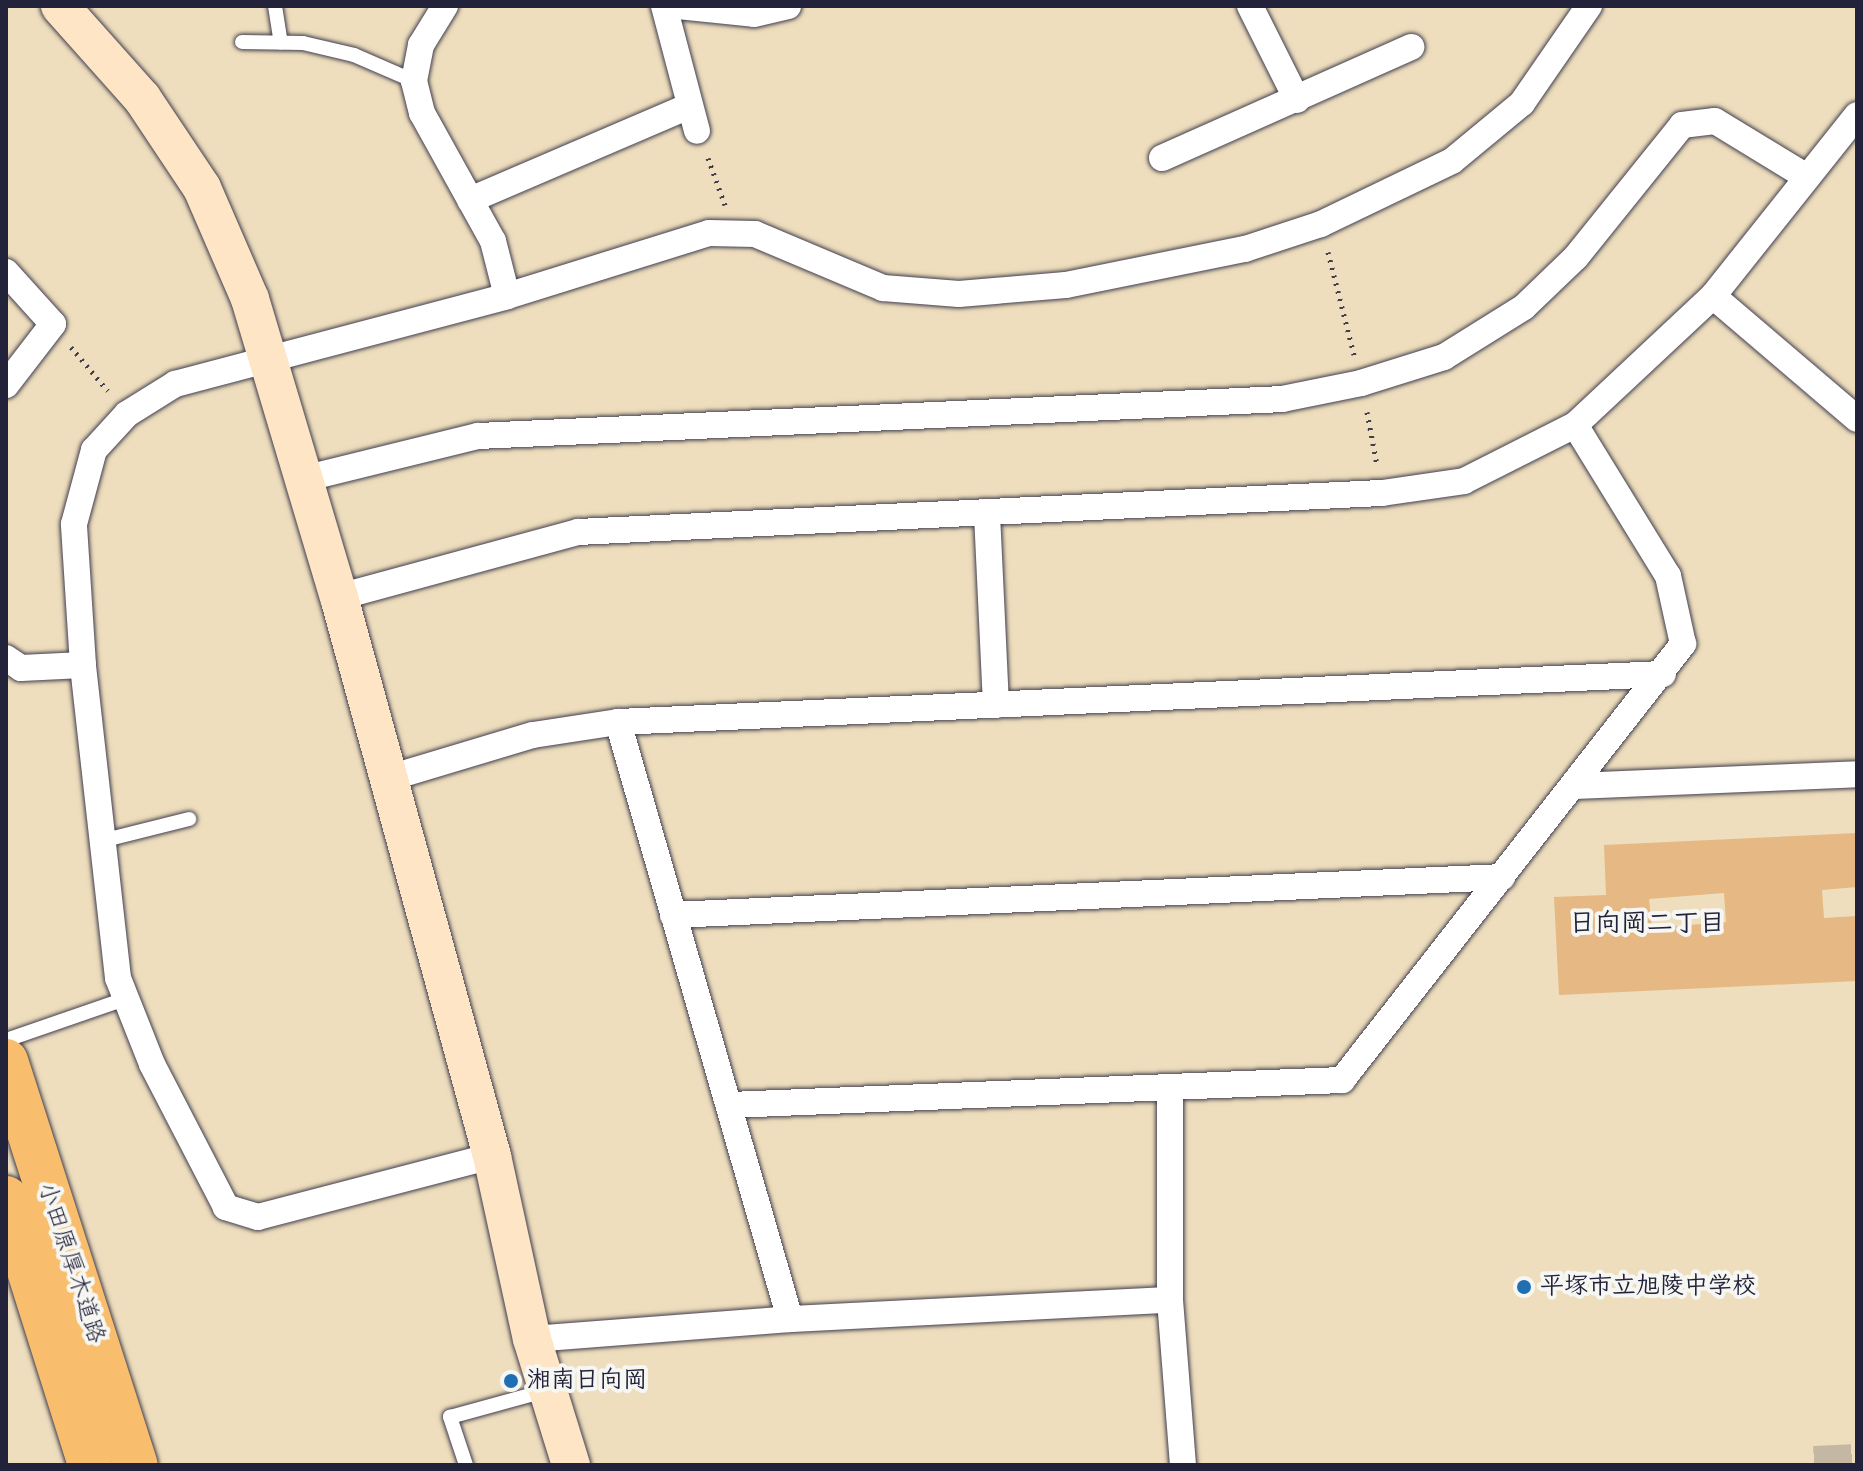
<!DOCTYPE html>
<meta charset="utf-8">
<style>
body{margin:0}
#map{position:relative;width:1863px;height:1471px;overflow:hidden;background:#eedebd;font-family:"Architects Daughter","Klee One",sans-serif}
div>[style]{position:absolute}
.building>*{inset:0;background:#e5b884}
.secondary-tunnel>*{height:38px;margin-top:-19px;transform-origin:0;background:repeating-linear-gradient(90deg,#c5b8a3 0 38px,transparent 0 57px)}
.path>*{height:5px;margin-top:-2.5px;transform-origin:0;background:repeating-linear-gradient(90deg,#413e4e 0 2px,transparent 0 8px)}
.roads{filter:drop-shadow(0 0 2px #413e4e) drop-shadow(0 0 2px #413e4e)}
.lane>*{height:14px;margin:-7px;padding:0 7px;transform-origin:7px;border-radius:7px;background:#fff}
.street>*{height:26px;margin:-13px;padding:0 13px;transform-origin:13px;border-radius:13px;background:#fff}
.secondary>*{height:38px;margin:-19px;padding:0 19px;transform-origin:19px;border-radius:19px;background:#fde5c5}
.highway>*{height:44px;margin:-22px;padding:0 22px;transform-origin:22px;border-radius:22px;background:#f9be6d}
.dots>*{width:22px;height:22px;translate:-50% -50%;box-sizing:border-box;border:4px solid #f6f6f2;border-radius:50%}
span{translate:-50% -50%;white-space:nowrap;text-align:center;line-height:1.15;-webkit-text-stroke:8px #f6f6f2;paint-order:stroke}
.street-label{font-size:24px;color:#22223b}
.poi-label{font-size:24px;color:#22223b;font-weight:700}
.left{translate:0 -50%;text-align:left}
.neighbourhood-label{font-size:26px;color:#22223b;font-weight:700}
.frame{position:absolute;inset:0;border:8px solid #22223b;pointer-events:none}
</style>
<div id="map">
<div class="building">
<i style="clip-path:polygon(evenodd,1857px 833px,1857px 887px,1822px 890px,1824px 918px,1857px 916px,1857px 981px,1559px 995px,1554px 897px,1606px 895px,1604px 845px,1857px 833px,1724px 893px,1726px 922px,1652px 928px,1649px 899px,1724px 893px)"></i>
</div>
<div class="secondary-tunnel">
<i style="left:1814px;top:1465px;width:43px;rotate:-2.7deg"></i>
</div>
<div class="path">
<i style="left:708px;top:158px;width:50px;rotate:70.1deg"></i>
<i style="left:1328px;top:252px;width:106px;rotate:75.8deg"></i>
<i style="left:71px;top:347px;width:57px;rotate:49.9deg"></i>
<i style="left:1367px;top:412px;width:54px;rotate:79.3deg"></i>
</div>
<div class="roads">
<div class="lane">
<i style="left:275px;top:6px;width:37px;rotate:81deg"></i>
<i style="left:242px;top:42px;width:61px;rotate:0.9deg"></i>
<i style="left:303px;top:43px;width:52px;rotate:13.2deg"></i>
<i style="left:354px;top:55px;width:65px;rotate:23.4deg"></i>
<i style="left:101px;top:841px;width:91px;rotate:-14deg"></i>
<i style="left:6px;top:1040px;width:126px;rotate:-19deg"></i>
<i style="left:466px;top:1465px;width:51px;rotate:-108.4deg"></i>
<i style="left:450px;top:1417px;width:102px;rotate:-15.4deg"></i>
</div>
<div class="street">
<i style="left:445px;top:6px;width:46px;rotate:121.6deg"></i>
<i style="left:421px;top:45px;width:37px;rotate:101deg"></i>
<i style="left:414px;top:81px;width:33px;rotate:76deg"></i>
<i style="left:422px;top:113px;width:146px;rotate:61deg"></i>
<i style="left:493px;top:241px;width:57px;rotate:75.7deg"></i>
<i style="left:664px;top:6px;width:129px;rotate:75.2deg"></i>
<i style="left:678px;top:6px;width:76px;rotate:6deg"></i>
<i style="left:754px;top:14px;width:35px;rotate:-13deg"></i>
<i style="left:1250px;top:6px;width:105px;rotate:63.4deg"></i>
<i style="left:1162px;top:158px;width:273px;rotate:-24deg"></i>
<i style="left:470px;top:200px;width:236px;rotate:-23.2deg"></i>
<i style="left:6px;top:272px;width:70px;rotate:47.9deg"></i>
<i style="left:53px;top:324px;width:77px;rotate:127.6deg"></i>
<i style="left:1713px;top:296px;width:189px;rotate:40.5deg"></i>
<i style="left:303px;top:479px;width:180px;rotate:-13.8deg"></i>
<i style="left:478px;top:436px;width:805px;rotate:-2.63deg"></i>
<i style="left:1282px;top:399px;width:81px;rotate:-11.4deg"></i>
<i style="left:1361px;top:383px;width:87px;rotate:-17.4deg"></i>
<i style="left:1444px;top:357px;width:94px;rotate:-32deg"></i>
<i style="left:1524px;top:307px;width:72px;rotate:-43.9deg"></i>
<i style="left:1576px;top:257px;width:169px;rotate:-51.2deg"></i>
<i style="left:1682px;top:125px;width:33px;rotate:-7deg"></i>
<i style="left:1715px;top:121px;width:105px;rotate:31.4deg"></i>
<i style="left:987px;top:514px;width:191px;rotate:87.3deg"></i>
<i style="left:339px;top:597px;width:248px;rotate:-15.2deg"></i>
<i style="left:578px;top:532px;width:805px;rotate:-2.78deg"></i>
<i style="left:1382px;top:493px;width:83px;rotate:-8.3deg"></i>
<i style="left:1464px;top:481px;width:124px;rotate:-26.8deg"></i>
<i style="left:1575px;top:425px;width:189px;rotate:-43.1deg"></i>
<i style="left:1713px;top:296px;width:231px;rotate:-51.5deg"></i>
<i style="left:6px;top:658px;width:18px;rotate:34deg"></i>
<i style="left:21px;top:668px;width:62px;rotate:-2.8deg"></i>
<i style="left:618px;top:722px;width:621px;rotate:73.93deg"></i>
<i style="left:386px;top:779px;width:153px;rotate:-16.7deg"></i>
<i style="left:533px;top:735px;width:86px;rotate:-8.7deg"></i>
<i style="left:618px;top:722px;width:1046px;rotate:-2.63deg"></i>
<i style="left:1576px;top:786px;width:281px;rotate:-2.4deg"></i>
<i style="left:673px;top:915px;width:830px;rotate:-2.62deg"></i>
<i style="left:1170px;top:1088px;width:212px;rotate:90deg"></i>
<i style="left:1170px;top:1300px;width:166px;rotate:85.5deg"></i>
<i style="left:730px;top:1105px;width:613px;rotate:-2.34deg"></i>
<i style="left:1342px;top:1080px;width:554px;rotate:-51.97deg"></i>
<i style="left:1683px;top:644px;width:70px;rotate:-102.4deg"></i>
<i style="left:1668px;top:576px;width:177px;rotate:-121.6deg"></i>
<i style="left:492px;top:1156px;width:242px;rotate:165.4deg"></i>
<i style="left:258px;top:1217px;width:34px;rotate:-163deg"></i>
<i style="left:226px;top:1207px;width:161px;rotate:-117.4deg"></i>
<i style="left:152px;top:1064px;width:92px;rotate:-111.6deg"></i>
<i style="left:118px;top:978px;width:315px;rotate:-96.4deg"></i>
<i style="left:83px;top:665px;width:141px;rotate:-93.7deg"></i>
<i style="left:74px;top:524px;width:77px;rotate:-74.9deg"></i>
<i style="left:94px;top:450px;width:49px;rotate:-47.5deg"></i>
<i style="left:127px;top:414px;width:57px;rotate:-32deg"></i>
<i style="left:175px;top:384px;width:343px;rotate:-14.8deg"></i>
<i style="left:507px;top:296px;width:212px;rotate:-17.3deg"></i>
<i style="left:709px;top:233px;width:46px;rotate:1.2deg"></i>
<i style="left:755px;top:234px;width:139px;rotate:22.9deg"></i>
<i style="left:883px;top:288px;width:76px;rotate:4.5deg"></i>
<i style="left:959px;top:294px;width:107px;rotate:-4.8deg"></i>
<i style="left:1066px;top:285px;width:183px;rotate:-11.4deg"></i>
<i style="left:1245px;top:249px;width:80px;rotate:-18.2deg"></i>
<i style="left:1321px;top:224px;width:145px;rotate:-25.7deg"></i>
<i style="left:1452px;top:161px;width:91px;rotate:-39.6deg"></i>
<i style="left:1522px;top:103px;width:118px;rotate:-55.4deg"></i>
<i style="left:532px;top:1339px;width:259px;rotate:-4.4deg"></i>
<i style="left:790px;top:1319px;width:380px;rotate:-2.9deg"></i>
</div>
<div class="secondary">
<i style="left:60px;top:6px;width:123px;rotate:48.3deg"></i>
<i style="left:142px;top:98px;width:108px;rotate:56.3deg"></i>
<i style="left:202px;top:188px;width:121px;rotate:66.6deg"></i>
<i style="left:250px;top:299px;width:311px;rotate:73.4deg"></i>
<i style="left:339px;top:597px;width:580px;rotate:74.69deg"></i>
<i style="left:492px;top:1156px;width:187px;rotate:77.7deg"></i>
<i style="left:532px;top:1339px;width:132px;rotate:72.8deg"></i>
</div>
<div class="highway">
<i style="left:6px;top:1061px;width:424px;rotate:72.2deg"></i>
<i style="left:6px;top:1198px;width:280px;rotate:72.5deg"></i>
</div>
</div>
<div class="dots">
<i style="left:1524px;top:1287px;background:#1f6fb2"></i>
<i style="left:511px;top:1381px;background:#1f6fb2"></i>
</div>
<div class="street-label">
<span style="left:71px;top:1263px;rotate:72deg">小田原厚木道路</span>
</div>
<div class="poi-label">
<span class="left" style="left:1540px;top:1287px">平塚市立旭陵中学校</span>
<span class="left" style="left:527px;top:1381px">湘南日向岡</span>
</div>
<div class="neighbourhood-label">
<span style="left:1647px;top:924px">日向岡二丁目</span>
</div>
<div class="frame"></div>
</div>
